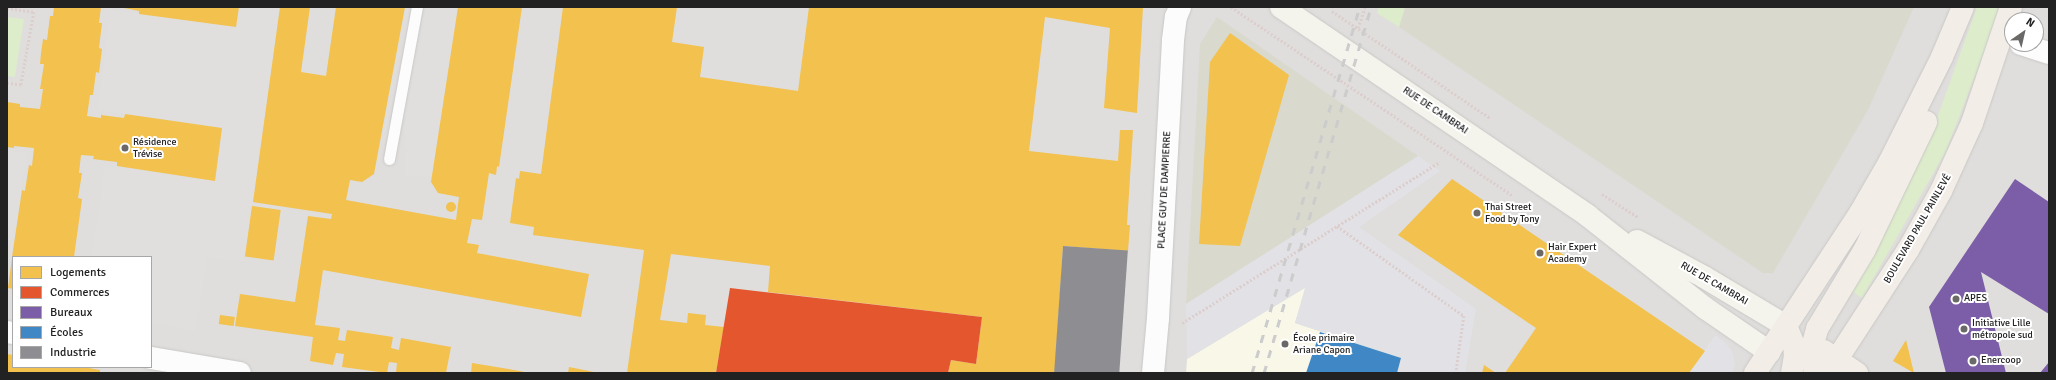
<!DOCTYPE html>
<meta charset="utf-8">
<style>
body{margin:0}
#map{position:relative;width:2056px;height:380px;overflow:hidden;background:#f0eeeb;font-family:Signika,sans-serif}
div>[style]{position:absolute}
.residential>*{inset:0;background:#dfdedc}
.education>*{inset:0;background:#f8f7e8}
.construction>*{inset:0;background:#d9d9cd}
.grass>*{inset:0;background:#ddeccb}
.parking>*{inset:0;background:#e0dfde;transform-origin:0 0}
.plaza>*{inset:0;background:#e2e1e5}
.homes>*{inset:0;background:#f2c14e;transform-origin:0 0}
.round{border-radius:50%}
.shops>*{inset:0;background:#e4572e}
.offices>*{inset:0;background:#7b5ea7}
.schools>*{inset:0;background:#3f88c5}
.industry>*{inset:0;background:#8d8d92;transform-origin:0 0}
.path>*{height:2.5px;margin-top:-1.25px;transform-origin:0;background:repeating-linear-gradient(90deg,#dccecd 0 2px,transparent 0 4px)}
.roads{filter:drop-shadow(0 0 1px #c9c8c7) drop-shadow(0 0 1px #c9c8c7)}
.lane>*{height:11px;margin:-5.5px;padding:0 5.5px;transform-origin:5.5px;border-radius:5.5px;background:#fdfcfc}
.street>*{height:22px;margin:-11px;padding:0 11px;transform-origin:11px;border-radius:11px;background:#fdfcfc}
.secondary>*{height:22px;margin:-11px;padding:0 11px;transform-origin:11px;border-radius:11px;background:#f4f4ed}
.primary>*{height:22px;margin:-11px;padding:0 11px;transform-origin:11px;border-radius:11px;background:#f3ede7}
.rail>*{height:3px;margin-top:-1.5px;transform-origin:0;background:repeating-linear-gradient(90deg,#ccc 0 8px,transparent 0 16px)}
.dots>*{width:11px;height:11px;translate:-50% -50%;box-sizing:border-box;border:2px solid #fff;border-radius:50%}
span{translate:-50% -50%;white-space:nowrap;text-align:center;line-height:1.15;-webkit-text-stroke:4px #fff;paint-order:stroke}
.street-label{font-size:10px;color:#222}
.poi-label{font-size:10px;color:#222}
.left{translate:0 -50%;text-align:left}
.frame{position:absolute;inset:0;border:8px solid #222;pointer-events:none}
.legend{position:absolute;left:12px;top:256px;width:140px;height:112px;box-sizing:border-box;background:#fff;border:1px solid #a7a7a7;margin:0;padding:5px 7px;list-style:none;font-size:12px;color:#222}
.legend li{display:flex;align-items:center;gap:8px;height:20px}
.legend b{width:20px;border:1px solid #a7a7a7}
.north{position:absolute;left:2004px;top:12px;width:40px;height:40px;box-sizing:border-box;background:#fff;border:1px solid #a7a7a7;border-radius:50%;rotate:34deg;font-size:11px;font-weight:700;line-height:16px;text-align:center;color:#222}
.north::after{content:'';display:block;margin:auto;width:14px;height:18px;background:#6a6968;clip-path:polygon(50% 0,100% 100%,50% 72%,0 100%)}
</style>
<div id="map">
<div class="residential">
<i style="clip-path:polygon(evenodd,7px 7px,2049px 7px,2049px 373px,7px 373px,7px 7px,2012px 20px,2036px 20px,2036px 44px,2012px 44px,2012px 20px,7px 7px,13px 257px,151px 257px,151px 367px,13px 367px,13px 257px)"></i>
</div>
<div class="education">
<i style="clip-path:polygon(1306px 287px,1295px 323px,1401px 358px,1397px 373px,1186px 373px,1187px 359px)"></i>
</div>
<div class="construction">
<i style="clip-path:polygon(1405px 7px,1914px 7px,1868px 110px,1773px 273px,1763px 273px,1399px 27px)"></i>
<i style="clip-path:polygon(1217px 17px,1418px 156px,1186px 304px,1200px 44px)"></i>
</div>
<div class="grass">
<i style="clip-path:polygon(1379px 7px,1405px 7px,1399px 27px,1377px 13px)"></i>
<i style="clip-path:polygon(1977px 7px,1999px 7px,1990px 37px,1946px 151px,1862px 298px,1850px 290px,1912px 177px,1928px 143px)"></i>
<i style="clip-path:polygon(7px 17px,24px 19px,15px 77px,7px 76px)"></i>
</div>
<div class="parking">
<i style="clip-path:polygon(239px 7px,280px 7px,245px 262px,208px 257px,195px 331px,151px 323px,151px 257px,92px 257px,105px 165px,215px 181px,222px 128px,97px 110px,111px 10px,236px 27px)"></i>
<i style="left:405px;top:7px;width:53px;height:170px"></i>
<i style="clip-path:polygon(7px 150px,27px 153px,7px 293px)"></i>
</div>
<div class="plaza">
<i style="clip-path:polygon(1418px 156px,1440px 171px,1359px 227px,1476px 309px,1465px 373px,1397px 373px,1401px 358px,1295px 323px,1305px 288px,1187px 359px,1186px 304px)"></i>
<i style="clip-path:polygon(1715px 335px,1725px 342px,1732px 351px,1735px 364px,1732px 373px,1689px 373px)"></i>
</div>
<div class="homes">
<i style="clip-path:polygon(54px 7px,101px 7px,99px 23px,102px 23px,99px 48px,102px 49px,99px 73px,96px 72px,93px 95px,90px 95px,87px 116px,101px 118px,101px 115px,124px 118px,125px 114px,222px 128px,215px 181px,117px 166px,117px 162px,93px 159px,94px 156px,81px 155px,79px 173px,82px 173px,78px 198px,82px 199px,74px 257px,12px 257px,22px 190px,25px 191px,29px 165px,32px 166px,34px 148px,14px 146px,14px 148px,7px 147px,7px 102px,20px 104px,20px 107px,40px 109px,43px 89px,40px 89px,44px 64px,40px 64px,41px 53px,43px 39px,47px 40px,50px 16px,53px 16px)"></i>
<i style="clip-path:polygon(119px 7px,239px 7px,236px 27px,139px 14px,139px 11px)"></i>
<i style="clip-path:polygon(280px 7px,310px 7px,301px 72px,326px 76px,336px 7px,405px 7px,374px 174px,362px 182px,350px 180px,346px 200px,456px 220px,459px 197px,438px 193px,431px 182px,458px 7px,522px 7px,499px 167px,497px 166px,496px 175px,489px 173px,482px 220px,472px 219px,467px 243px,479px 245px,477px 253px,589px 274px,581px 317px,323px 270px,315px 325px,340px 328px,338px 340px,345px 341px,347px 330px,393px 337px,391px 348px,399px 350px,401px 338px,451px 347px,446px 373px,396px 373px,397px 363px,389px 362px,387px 373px,342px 367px,344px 354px,336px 353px,333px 365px,310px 361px,313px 337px,235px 326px,240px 294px,295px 302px,308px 216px,331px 219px,332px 214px,253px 202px)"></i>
<i style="clip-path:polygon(563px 7px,677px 7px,672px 42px,704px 47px,700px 77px,798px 91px,809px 7px,1143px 7px,1137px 113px,1104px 108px,1110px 28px,1045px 17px,1029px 151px,1118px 161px,1120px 130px,1133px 130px,1127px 225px,1130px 225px,1128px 251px,1063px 246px,1055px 373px,948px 373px,951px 360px,976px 364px,982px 317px,768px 292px,770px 266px,671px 254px,660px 320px,687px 323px,688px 313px,706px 315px,705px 325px,724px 327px,716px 373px,627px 373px,644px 250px,533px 235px,534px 227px,510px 223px,516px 178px,519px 179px,520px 171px,541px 174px)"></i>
<i style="clip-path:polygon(1230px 33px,1289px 75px,1240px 246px,1199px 244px,1210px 62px)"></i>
<i style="clip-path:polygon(1452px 179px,1705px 351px,1689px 373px,1505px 373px,1536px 328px,1398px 235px)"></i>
<i class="round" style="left:446px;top:202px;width:10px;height:10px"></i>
<i style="left:252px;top:206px;width:29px;height:51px;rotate:8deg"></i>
<i style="clip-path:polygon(12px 258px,13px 258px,13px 289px,8px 288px)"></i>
<i style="left:220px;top:315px;width:15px;height:9px;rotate:8deg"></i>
<i style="clip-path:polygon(1906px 340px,1914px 373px,1893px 361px)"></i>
<i style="clip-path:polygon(7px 354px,13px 355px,13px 367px,83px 367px,100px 370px,100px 373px,7px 373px)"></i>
<i style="clip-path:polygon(472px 363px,520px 371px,529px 373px,471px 373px)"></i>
<i style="clip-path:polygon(1484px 365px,1496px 373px,1482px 373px)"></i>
<i style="clip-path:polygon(569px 367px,594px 372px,594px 373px,568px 373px)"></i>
</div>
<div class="shops">
<i style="clip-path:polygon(730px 288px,982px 317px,976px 364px,951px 360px,948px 373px,716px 373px)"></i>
</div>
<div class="offices">
<i style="clip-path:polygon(2015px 179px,2049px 202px,2049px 314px,1981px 272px,2006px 373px,1946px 373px,1929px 307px)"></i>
<i style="clip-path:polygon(2049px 362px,2049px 373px,2040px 373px)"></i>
</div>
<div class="schools">
<i style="clip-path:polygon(1320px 332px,1401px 358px,1397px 373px,1306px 373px)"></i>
</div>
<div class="industry">
<i style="left:1063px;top:246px;width:65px;height:127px;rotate:4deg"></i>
</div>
<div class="path">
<i style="left:1231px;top:7px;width:339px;rotate:33.8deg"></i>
<i style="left:7px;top:8px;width:27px;rotate:8deg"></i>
<i style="left:34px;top:12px;width:74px;rotate:100.1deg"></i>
<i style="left:21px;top:85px;width:14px;rotate:-172deg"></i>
<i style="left:1332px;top:11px;width:191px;rotate:34.1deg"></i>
<i style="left:1358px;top:28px;width:22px;rotate:-72deg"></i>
<i style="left:1602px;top:194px;width:43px;rotate:32.6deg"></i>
<i style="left:1337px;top:226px;width:156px;rotate:35.3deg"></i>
<i style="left:1464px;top:316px;width:58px;rotate:98deg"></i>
<i style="left:1182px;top:323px;width:304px;rotate:-32deg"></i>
</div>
<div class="roads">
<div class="lane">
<i style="left:389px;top:159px;width:155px;rotate:-79.6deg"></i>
</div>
<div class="street">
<i style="left:2021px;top:44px;width:29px;rotate:18deg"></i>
<i style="left:7px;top:332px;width:6px;rotate:9deg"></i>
<i style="left:151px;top:358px;width:90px;rotate:9.6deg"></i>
<i style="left:1153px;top:373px;width:55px;rotate:-84.8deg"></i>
<i style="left:1158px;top:318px;width:278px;rotate:-86.9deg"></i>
<i style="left:1173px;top:40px;width:23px;rotate:-83deg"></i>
<i style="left:1176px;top:17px;width:11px;rotate:-68deg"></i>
</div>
<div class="secondary">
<i style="left:1281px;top:7px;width:371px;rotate:34.2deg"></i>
<i style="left:1588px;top:216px;width:149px;rotate:38.2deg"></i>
<i style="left:1705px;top:308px;width:78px;rotate:34.5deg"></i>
<i style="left:1637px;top:241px;width:76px;rotate:28.2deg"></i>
<i style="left:1704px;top:277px;width:96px;rotate:30.9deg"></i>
</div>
<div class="primary">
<i style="left:1786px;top:326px;width:21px;rotate:67deg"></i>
<i style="left:1794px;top:345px;width:11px;rotate:85deg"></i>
<i style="left:1795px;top:356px;width:17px;rotate:100deg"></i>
<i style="left:1824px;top:351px;width:40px;rotate:34deg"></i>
<i style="left:1755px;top:373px;width:191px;rotate:-56.7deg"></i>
<i style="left:1860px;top:213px;width:58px;rotate:-59.9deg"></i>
<i style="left:1889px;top:163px;width:119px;rotate:-63.4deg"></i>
<i style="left:1942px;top:57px;width:54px;rotate:-67.2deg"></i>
<i style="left:1815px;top:373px;width:29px;rotate:-94deg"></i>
<i style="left:1813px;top:344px;width:16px;rotate:-75deg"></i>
<i style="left:1817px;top:329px;width:93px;rotate:-59deg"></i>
<i style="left:1865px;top:249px;width:141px;rotate:-64.3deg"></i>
<i style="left:1828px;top:373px;width:147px;rotate:-57deg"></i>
<i style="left:1908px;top:250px;width:68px;rotate:-60.8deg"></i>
<i style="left:1941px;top:191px;width:75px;rotate:-65.5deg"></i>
<i style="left:1972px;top:123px;width:122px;rotate:-71.4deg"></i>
</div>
</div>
<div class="rail">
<i style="left:1252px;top:373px;width:382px;rotate:-73.6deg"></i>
<i style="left:1264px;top:373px;width:381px;rotate:-73.7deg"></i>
</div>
<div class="dots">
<i style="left:125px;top:148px;background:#6a6968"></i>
<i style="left:1477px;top:213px;background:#6a6968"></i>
<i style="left:1540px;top:253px;background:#6a6968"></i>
<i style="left:1956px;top:299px;background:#6a6968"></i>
<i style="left:1964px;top:329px;background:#6a6968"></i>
<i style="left:1285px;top:344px;background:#6a6968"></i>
<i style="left:1973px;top:361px;background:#6a6968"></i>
</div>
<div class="street-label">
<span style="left:1435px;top:111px;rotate:34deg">RUE DE CAMBRAI</span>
<span style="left:1165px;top:190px;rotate:-87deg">PLACE GUY DE DAMPIERRE</span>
<span style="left:1918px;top:229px;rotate:-60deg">BOULEVARD PAUL PAINLEVÉ</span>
<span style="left:1714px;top:284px;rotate:30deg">RUE DE CAMBRAI</span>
</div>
<div class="poi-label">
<span class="left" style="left:133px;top:148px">Résidence<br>Trévise</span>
<span class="left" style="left:1485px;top:213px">Thai Street<br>Food by Tony</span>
<span class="left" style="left:1548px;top:253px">Hair Expert<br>Academy</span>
<span class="left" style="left:1964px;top:299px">APES</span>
<span class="left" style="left:1972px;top:329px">Initiative Lille<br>métropole sud</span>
<span class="left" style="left:1293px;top:344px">École primaire<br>Ariane Capon</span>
<span class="left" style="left:1981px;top:361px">Enercoop</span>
</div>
<div class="frame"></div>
<ul class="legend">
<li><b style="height:11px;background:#f2c14e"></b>Logements</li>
<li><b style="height:11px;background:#e4572e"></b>Commerces</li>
<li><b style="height:11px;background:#7b5ea7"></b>Bureaux</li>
<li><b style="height:11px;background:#3f88c5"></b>Écoles</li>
<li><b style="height:11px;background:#8d8d92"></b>Industrie</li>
</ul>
<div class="north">N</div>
</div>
